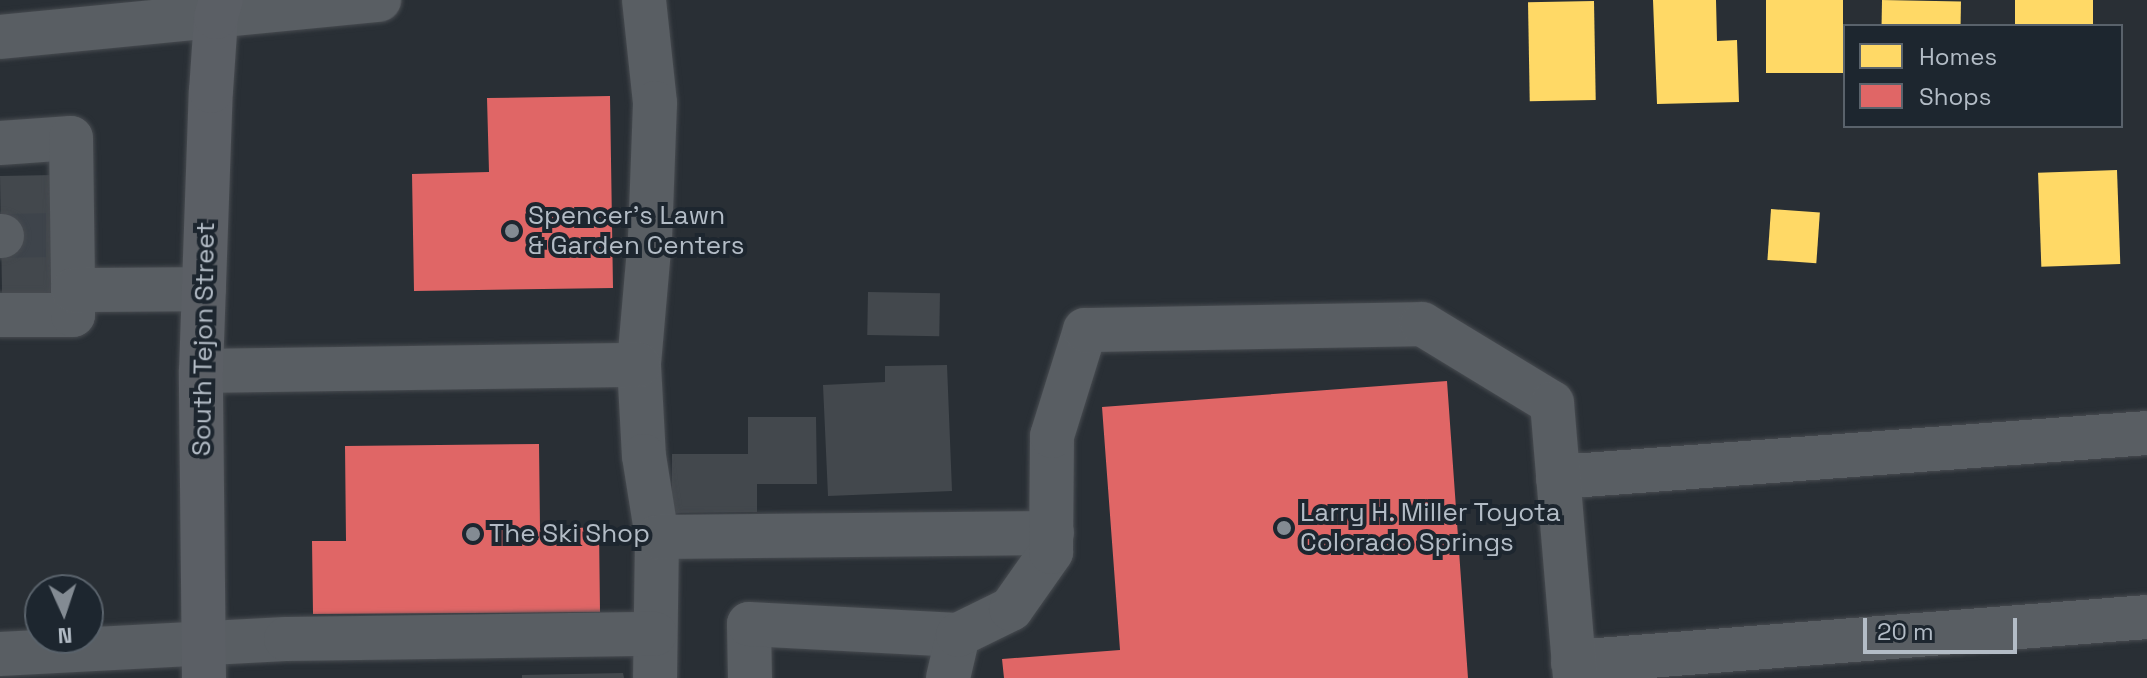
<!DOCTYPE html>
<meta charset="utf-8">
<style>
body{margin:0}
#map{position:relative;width:2147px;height:678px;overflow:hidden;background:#292f35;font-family:"Space Grotesk",sans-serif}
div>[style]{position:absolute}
.homes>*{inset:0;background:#ffd966;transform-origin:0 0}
.shops>*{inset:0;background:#e06666}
.building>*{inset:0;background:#43484d;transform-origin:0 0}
.minor-tunnel>*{height:44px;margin-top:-22px;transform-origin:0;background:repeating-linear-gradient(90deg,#3e444b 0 44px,transparent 0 66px)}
.roads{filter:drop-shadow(0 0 2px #474b50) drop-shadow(0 0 2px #474b50)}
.minor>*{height:44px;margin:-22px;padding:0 22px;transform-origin:22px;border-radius:22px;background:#595e63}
.major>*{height:44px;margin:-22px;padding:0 22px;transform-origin:22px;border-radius:22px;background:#5b5f65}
.dots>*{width:22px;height:22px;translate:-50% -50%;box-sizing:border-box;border:4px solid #1d262f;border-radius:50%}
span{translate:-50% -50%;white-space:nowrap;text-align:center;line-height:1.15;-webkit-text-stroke:8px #1d262f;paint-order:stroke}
.poi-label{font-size:26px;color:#b3bcc6}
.left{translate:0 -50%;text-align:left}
.street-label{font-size:26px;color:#b3bcc6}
.legend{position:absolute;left:1843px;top:24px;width:280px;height:104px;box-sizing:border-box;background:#1d262f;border:2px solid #59626b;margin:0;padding:10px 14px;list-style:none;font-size:24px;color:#b3bcc6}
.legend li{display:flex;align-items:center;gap:16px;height:40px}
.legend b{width:40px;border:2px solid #59626b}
.north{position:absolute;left:24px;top:574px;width:80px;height:80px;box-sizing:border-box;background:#1d262f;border:2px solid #59626b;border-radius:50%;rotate:177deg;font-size:22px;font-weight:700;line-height:32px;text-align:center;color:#b3bcc6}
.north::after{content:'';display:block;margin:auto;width:28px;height:36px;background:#838b93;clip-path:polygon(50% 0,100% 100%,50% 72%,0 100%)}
.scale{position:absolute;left:1863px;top:618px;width:154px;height:36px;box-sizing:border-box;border:4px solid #b3bcc6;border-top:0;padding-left:10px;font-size:24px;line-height:28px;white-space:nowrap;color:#b3bcc6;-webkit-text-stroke:6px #1d262f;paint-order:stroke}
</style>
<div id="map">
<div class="homes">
<i style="clip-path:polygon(1653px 0,1716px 0,1717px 41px,1737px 40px,1739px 102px,1657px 104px)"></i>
<i style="left:1766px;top:0;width:77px;height:73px"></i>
<i style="left:1882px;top:0;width:79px;height:26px;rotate:1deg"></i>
<i style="left:2015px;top:0;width:78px;height:26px"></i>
<i style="left:1594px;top:1px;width:99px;height:66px;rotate:89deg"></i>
<i style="left:2117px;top:170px;width:94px;height:79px;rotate:88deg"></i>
<i style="left:1771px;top:209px;width:49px;height:51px;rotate:4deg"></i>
</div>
<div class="shops">
<i style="clip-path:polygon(610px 96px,613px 288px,414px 291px,412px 174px,489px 172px,487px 98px)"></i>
<i style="clip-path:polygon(1447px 381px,1468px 678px,1004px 678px,1002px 659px,1120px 650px,1102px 407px)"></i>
<i style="clip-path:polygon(539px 444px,540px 527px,599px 528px,600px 612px,313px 614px,312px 541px,346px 541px,345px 446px)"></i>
</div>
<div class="building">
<i style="left:54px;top:175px;width:121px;height:54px;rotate:89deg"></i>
<i style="left:868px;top:292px;width:72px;height:43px;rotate:1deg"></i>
<i style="clip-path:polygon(947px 365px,952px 491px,828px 496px,823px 385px,885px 382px,885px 366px)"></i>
<i style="clip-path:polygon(748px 417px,816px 417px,817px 484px,757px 484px,757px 512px,672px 513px,672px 454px,748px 454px)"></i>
<i style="clip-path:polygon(623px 673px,624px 678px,522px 678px,522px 675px)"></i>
</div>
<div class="minor-tunnel">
<i style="left:2px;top:236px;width:53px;rotate:-1.1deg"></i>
</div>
<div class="roads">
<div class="minor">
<i style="left:644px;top:0;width:104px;rotate:83.9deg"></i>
<i style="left:655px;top:103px;width:135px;rotate:92.1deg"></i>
<i style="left:650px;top:238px;width:127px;rotate:95deg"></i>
<i style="left:639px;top:365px;width:91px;rotate:86.9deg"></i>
<i style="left:644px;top:456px;width:82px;rotate:80.9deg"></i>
<i style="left:657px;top:537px;width:141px;rotate:90.8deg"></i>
<i style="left:0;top:37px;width:381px;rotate:-5.6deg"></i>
<i style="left:0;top:143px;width:71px;rotate:-4deg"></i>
<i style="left:71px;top:138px;width:152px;rotate:89.2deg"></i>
<i style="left:0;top:236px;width:2px"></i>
<i style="left:0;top:315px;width:73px"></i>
<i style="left:73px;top:315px;width:25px;rotate:-90deg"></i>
<i style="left:73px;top:290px;width:131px;rotate:-0.4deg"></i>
<i style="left:201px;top:371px;width:438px;rotate:-0.8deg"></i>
<i style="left:1558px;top:477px;width:591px;rotate:-4.27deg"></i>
<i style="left:657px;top:537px;width:395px;rotate:-0.6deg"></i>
<i style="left:0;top:654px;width:286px;rotate:-3deg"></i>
<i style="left:286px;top:639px;width:369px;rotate:-0.8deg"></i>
<i style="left:1573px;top:662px;width:576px;rotate:-4.48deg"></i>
<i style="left:750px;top:678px;width:54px;rotate:-91.1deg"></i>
<i style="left:749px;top:624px;width:209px;rotate:3deg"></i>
<i style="left:948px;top:678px;width:44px;rotate:-76.9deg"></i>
<i style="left:958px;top:635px;width:59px;rotate:-26.1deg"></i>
<i style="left:1011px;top:609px;width:70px;rotate:-54.9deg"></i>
<i style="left:1051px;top:552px;width:116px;rotate:-89.5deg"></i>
<i style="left:1052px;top:436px;width:111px;rotate:-72.7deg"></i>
<i style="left:1085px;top:330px;width:337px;rotate:-1deg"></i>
<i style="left:1422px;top:324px;width:152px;rotate:31.3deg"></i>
<i style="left:1552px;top:403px;width:276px;rotate:85.2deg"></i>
</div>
<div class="major">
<i style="left:204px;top:678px;width:307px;rotate:-90.6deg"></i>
<i style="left:201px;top:371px;width:280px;rotate:-88deg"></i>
<i style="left:211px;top:91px;width:74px;rotate:-86.1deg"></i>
<i style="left:216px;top:17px;width:18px;rotate:-74deg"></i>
</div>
</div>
<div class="dots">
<i style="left:512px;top:231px;background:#838b93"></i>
<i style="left:1284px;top:528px;background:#838b93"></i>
<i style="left:473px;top:534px;background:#838b93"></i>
</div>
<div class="poi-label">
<span class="left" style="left:528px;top:231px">Spencer’s Lawn<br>&amp; Garden Centers</span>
<span class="left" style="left:1300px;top:528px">Larry H. Miller Toyota<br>Colorado Springs</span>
<span class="left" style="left:489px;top:534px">The Ski Shop</span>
</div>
<div class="street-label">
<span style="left:204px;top:339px;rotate:-89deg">South Tejon Street</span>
</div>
<ul class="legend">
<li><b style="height:22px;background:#ffd966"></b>Homes</li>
<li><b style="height:22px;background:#e06666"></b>Shops</li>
</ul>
<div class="north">N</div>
<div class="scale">20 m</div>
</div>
